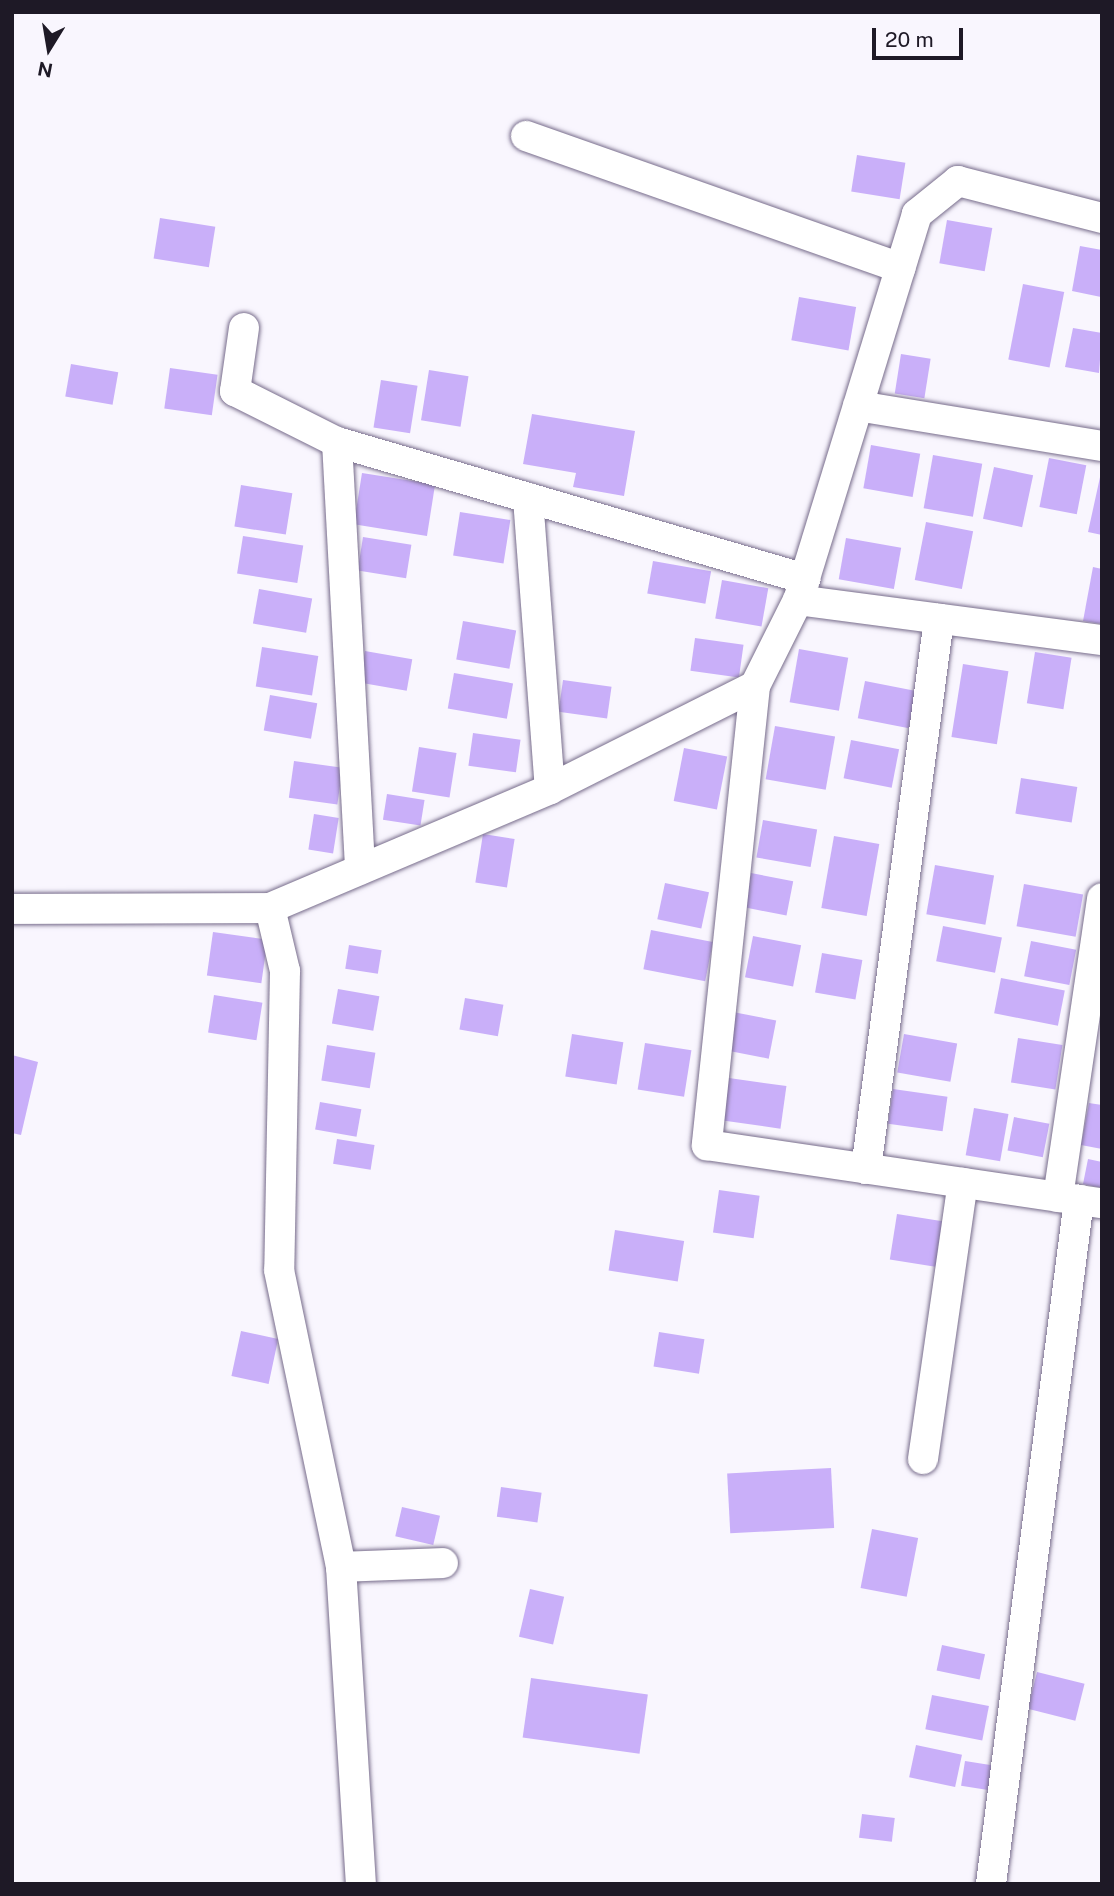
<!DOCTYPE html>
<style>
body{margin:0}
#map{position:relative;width:1114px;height:1896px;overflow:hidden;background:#f9f6fe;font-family:"Public Sans",sans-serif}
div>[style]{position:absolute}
.building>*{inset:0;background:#c9aff9;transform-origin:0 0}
.roads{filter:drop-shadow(0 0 2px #776c8b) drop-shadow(0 0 2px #776c8b)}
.minor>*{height:30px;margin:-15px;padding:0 15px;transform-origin:15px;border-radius:15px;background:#fff}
span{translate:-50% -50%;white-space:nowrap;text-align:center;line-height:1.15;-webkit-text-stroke:5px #f9f6fe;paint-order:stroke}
.frame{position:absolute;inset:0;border:14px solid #1e1926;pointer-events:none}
.north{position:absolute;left:14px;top:14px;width:70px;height:70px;-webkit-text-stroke:5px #f9f6fe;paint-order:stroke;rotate:191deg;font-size:19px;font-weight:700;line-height:28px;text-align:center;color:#1e1926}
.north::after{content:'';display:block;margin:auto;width:24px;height:32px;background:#1e1926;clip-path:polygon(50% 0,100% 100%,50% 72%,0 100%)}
.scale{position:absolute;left:872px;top:28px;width:91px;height:32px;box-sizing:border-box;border:4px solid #1e1926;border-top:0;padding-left:9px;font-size:21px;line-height:24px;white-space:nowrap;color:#1e1926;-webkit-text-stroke:5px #f9f6fe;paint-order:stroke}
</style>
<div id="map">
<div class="building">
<i style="left:857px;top:155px;width:49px;height:37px;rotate:9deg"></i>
<i style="left:160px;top:218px;width:56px;height:41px;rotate:9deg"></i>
<i style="left:947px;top:220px;width:46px;height:44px;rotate:10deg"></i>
<i style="clip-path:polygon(1080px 246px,1102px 250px,1101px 297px,1072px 291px)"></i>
<i style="left:1023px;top:284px;width:42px;height:77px;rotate:11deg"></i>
<i style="left:799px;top:297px;width:58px;height:44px;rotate:10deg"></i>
<i style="clip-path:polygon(1073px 328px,1102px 333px,1099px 373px,1065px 367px)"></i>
<i style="left:901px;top:354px;width:30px;height:40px;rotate:9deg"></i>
<i style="left:71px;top:364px;width:48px;height:33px;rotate:10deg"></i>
<i style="left:170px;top:368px;width:48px;height:41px;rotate:8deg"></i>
<i style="left:429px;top:370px;width:40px;height:51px;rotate:9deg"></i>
<i style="left:381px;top:380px;width:37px;height:48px;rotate:9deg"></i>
<i style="clip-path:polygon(532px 414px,635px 431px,624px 496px,573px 487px,576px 473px,523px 464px)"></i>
<i style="left:871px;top:445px;width:50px;height:44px;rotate:10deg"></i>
<i style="left:933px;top:455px;width:50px;height:54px;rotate:10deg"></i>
<i style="left:1049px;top:458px;width:38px;height:50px;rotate:11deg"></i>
<i style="left:994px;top:467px;width:40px;height:53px;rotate:12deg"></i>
<i style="clip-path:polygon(1102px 468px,1102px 535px,1088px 532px)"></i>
<i style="left:362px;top:473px;width:74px;height:52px;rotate:9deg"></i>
<i style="left:241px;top:485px;width:52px;height:42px;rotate:9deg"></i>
<i style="left:460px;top:512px;width:51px;height:44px;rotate:9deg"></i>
<i style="left:926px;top:522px;width:48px;height:59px;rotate:11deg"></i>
<i style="left:243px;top:536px;width:61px;height:38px;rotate:9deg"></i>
<i style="left:363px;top:537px;width:49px;height:34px;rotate:9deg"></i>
<i style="left:846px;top:538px;width:56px;height:42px;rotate:10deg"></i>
<i style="left:653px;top:561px;width:59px;height:33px;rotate:10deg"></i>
<i style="clip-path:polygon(1093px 567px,1102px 569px,1102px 624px,1083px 621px)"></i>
<i style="left:722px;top:580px;width:47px;height:39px;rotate:10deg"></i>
<i style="left:259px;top:589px;width:54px;height:35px;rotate:10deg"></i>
<i style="left:463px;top:621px;width:54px;height:39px;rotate:10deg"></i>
<i style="left:695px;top:638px;width:49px;height:33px;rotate:8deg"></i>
<i style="left:262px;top:647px;width:57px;height:40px;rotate:9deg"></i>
<i style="left:799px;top:649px;width:50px;height:54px;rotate:10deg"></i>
<i style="left:365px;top:651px;width:48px;height:32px;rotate:10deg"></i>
<i style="left:1035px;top:652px;width:37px;height:52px;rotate:9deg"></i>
<i style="left:963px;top:664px;width:46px;height:74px;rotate:9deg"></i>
<i style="left:454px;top:673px;width:60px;height:36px;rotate:10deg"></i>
<i style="left:563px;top:680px;width:49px;height:32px;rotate:8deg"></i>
<i style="left:865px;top:681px;width:52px;height:38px;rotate:11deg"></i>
<i style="left:270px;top:695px;width:48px;height:36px;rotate:10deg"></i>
<i style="left:775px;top:726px;width:61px;height:54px;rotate:10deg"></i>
<i style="left:473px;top:733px;width:48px;height:33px;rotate:8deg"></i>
<i style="left:851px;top:740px;width:49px;height:39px;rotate:11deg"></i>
<i style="left:419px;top:747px;width:38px;height:45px;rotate:9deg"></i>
<i style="left:684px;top:748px;width:44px;height:54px;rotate:11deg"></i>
<i style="left:294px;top:761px;width:49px;height:37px;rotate:8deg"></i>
<i style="left:1021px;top:778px;width:57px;height:36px;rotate:9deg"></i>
<i style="left:387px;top:794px;width:38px;height:26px;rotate:9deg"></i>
<i style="left:314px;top:814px;width:25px;height:36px;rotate:9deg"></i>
<i style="left:763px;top:820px;width:55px;height:38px;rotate:10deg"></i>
<i style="left:483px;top:834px;width:32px;height:49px;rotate:9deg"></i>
<i style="left:834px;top:836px;width:46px;height:73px;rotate:10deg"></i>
<i style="left:935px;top:865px;width:60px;height:50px;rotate:10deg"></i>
<i style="left:751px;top:873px;width:43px;height:35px;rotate:11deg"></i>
<i style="left:665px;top:883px;width:45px;height:37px;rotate:12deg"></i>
<i style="left:1024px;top:884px;width:60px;height:43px;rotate:10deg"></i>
<i style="left:943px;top:926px;width:60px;height:36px;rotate:11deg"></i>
<i style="left:651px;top:930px;width:63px;height:40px;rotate:11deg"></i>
<i style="left:213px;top:932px;width:55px;height:44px;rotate:8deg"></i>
<i style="left:753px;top:936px;width:49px;height:42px;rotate:11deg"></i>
<i style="left:1031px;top:941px;width:46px;height:36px;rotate:11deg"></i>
<i style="left:349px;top:945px;width:33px;height:24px;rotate:9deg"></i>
<i style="left:822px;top:953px;width:41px;height:40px;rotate:10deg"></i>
<i style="left:1001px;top:978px;width:65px;height:36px;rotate:11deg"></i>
<i style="left:338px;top:989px;width:42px;height:35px;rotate:10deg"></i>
<i style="left:214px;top:995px;width:49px;height:38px;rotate:9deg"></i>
<i style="left:465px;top:998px;width:39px;height:32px;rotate:10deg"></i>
<i style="left:733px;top:1012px;width:44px;height:39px;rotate:11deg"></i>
<i style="left:572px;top:1034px;width:52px;height:43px;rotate:9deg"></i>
<i style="left:904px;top:1034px;width:54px;height:39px;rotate:10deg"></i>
<i style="left:1018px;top:1038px;width:45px;height:45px;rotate:9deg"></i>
<i style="left:645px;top:1043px;width:47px;height:47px;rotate:9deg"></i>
<i style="left:327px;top:1045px;width:49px;height:36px;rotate:9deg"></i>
<i style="clip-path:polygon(12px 1055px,38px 1062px,21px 1135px,12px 1133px)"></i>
<i style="left:729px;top:1078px;width:58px;height:43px;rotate:8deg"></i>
<i style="left:893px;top:1089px;width:55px;height:35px;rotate:8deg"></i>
<i style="left:320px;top:1102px;width:42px;height:28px;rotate:10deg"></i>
<i style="clip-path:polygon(1089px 1103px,1102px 1105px,1102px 1149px,1081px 1145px)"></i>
<i style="left:974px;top:1108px;width:35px;height:48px;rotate:10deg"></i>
<i style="left:1014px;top:1117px;width:36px;height:34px;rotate:11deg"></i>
<i style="left:337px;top:1139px;width:38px;height:25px;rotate:9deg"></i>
<i style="clip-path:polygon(1088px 1159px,1102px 1162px,1102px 1188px,1083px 1184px)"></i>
<i style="left:719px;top:1190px;width:41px;height:43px;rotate:8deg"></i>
<i style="left:897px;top:1214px;width:54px;height:46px;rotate:9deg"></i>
<i style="left:615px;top:1230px;width:70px;height:41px;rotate:9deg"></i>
<i style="left:241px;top:1331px;width:38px;height:46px;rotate:12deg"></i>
<i style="left:659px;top:1332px;width:46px;height:35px;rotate:9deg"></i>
<i style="left:831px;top:1468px;width:60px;height:104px;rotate:87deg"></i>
<i style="left:501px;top:1487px;width:41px;height:30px;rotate:8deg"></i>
<i style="left:402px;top:1507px;width:39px;height:30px;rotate:13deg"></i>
<i style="left:872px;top:1529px;width:47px;height:60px;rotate:11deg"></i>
<i style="left:530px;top:1589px;width:35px;height:49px;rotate:13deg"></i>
<i style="left:942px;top:1645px;width:44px;height:26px;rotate:12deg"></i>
<i style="left:1037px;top:1672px;width:49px;height:38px;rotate:14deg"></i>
<i style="left:531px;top:1678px;width:118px;height:60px;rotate:8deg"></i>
<i style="left:932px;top:1695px;width:58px;height:35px;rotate:11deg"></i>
<i style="left:916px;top:1745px;width:47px;height:33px;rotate:12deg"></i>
<i style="left:965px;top:1761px;width:32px;height:25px;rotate:9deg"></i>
<i style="left:862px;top:1814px;width:33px;height:24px;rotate:7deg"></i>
</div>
<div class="roads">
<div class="minor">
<i style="left:526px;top:136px;width:397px;rotate:19.4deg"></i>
<i style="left:1102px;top:218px;width:149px;rotate:-165.6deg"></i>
<i style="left:958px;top:181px;width:53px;rotate:141.2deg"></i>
<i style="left:917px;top:214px;width:404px;rotate:107.1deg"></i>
<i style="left:798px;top:600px;width:96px;rotate:116.6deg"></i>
<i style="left:755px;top:686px;width:462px;rotate:96deg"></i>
<i style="left:707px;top:1145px;width:399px;rotate:8.4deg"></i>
<i style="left:244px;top:328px;width:64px;rotate:98.1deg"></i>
<i style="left:235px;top:391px;width:114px;rotate:26.6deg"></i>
<i style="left:337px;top:442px;width:488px;rotate:16.3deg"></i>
<i style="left:858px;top:406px;width:247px;rotate:9.3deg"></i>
<i style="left:337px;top:442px;width:428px;rotate:86.9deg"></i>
<i style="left:528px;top:498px;width:292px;rotate:85.7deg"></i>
<i style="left:798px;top:600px;width:307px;rotate:7.5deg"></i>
<i style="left:270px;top:908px;width:65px;rotate:76.6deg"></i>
<i style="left:285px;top:971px;width:299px;rotate:91.1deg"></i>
<i style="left:279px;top:1270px;width:303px;rotate:78.2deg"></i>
<i style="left:341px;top:1567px;width:318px;rotate:86.4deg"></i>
<i style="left:12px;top:909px;width:258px;rotate:-0.2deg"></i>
<i style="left:270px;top:908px;width:304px;rotate:-23deg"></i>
<i style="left:550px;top:789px;width:229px;rotate:-26.7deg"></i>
<i style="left:866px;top:1169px;width:555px;rotate:-82.44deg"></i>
<i style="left:1058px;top:1197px;width:302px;rotate:-81.6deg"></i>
<i style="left:923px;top:1459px;width:279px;rotate:-81.8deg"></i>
<i style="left:341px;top:1567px;width:102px;rotate:-2.2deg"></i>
<i style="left:991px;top:1884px;width:690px;rotate:-82.67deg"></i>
</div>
</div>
<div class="frame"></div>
<div class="north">N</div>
<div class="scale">20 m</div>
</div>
